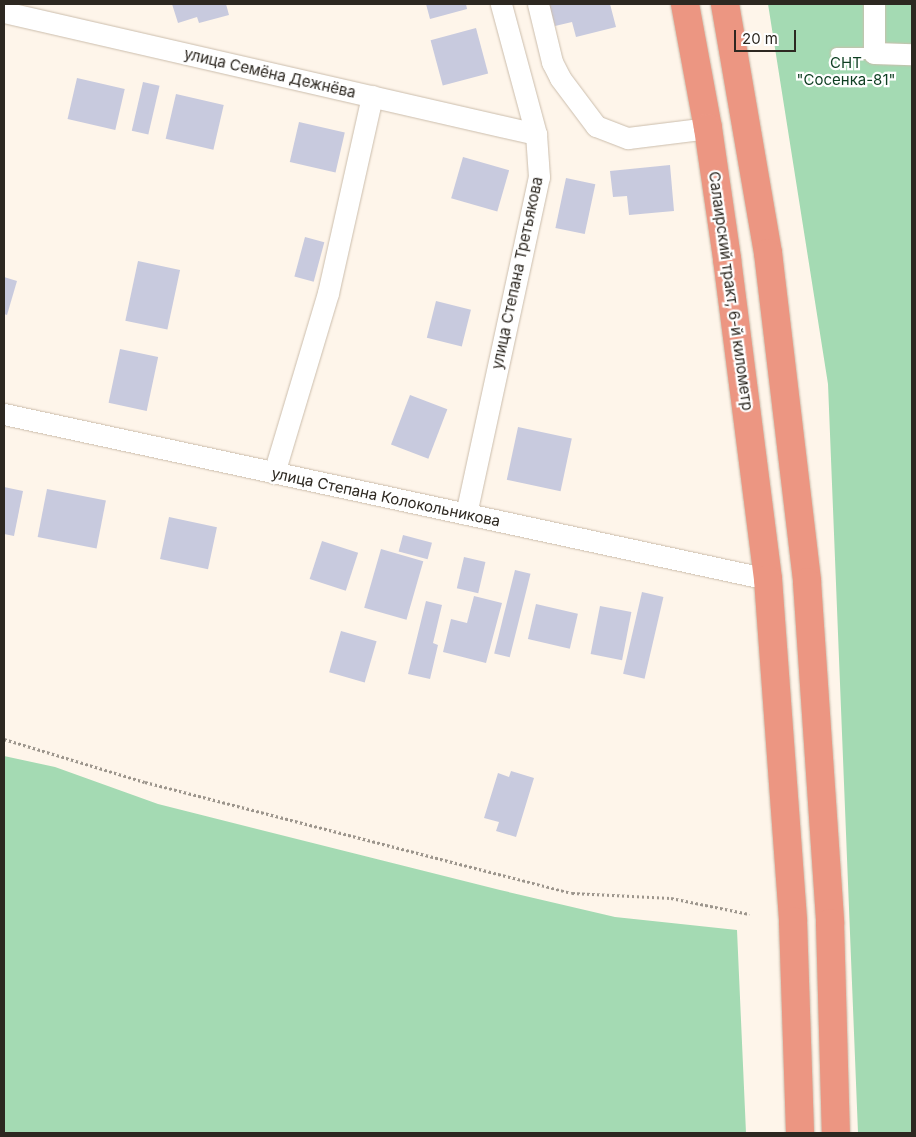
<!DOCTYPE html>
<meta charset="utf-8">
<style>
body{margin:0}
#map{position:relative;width:916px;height:1137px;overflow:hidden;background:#fef5ea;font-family:Inter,sans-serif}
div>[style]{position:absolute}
.green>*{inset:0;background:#a4dab3}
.building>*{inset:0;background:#c8cade;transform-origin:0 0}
.path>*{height:3px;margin-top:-1.5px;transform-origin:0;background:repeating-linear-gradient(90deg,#9d968d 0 2.5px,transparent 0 5px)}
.roads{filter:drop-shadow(0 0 1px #cbbdac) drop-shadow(0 0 1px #cbbdac)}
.service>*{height:11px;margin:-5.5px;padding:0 5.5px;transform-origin:5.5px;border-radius:5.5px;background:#fff}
.minor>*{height:21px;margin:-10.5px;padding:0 10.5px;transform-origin:10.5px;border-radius:10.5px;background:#fff}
.trunk>*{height:28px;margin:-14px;padding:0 14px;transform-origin:14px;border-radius:14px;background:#ec9682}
span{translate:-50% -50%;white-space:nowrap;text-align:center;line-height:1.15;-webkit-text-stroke:4.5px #fff;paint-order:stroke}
.park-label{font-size:15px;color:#0e3f22}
.street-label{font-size:15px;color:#2d2821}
.frame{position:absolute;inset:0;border:5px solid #2d2821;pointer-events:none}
.scale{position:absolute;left:734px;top:30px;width:62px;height:22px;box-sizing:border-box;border:2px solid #2d2821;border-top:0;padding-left:6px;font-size:15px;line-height:18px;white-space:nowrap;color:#2d2821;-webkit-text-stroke:4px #fff;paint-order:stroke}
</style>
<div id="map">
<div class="green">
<i style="clip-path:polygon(768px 4px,912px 4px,912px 1133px,858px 1133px,828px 384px)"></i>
<i style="clip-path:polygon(4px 756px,55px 767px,158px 804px,500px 890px,615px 917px,737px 930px,746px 1133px,4px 1133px)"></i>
</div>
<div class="building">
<i style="clip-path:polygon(172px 4px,226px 4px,229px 15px,199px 23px,197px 17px,178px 23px)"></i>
<i style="clip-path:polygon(426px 4px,466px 4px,467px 9px,430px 19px)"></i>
<i style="clip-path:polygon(549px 4px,610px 4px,616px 27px,576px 37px,572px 22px,555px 26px)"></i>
<i style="left:476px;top:28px;width:47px;height:47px;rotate:75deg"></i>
<i style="left:77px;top:78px;width:49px;height:42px;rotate:13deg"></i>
<i style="left:143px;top:82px;width:17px;height:50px;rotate:13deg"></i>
<i style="left:176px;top:94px;width:49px;height:46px;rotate:13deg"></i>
<i style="left:299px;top:122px;width:47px;height:41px;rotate:13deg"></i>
<i style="left:463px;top:157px;width:48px;height:43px;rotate:16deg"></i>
<i style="clip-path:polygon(670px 165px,674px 211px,629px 215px,627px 196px,613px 197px,610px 171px)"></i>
<i style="left:566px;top:178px;width:30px;height:51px;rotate:12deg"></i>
<i style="left:305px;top:237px;width:20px;height:41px;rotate:15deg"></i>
<i style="left:138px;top:261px;width:43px;height:61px;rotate:12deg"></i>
<i style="clip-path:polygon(4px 277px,17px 281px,7px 315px,4px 314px)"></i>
<i style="left:436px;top:301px;width:36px;height:38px;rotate:14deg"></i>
<i style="left:120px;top:349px;width:39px;height:55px;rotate:12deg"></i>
<i style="left:410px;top:395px;width:40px;height:53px;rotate:21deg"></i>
<i style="left:518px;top:427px;width:55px;height:54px;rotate:12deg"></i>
<i style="clip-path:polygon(4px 487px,23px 491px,14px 536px,4px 534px)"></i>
<i style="left:47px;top:489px;width:60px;height:49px;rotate:11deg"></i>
<i style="left:169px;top:517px;width:49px;height:43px;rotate:12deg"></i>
<i style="left:403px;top:535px;width:30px;height:17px;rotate:15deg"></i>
<i style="left:322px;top:541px;width:38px;height:40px;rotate:18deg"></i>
<i style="left:381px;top:549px;width:44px;height:61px;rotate:16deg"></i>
<i style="left:464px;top:557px;width:22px;height:32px;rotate:13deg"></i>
<i style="left:515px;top:570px;width:16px;height:86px;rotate:14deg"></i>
<i style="left:642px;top:592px;width:22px;height:84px;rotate:13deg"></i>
<i style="clip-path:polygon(474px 596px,502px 603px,486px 663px,443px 652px,451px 619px,467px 623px)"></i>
<i style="clip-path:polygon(426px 601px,442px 605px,433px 643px,438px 645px,430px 679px,408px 674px)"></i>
<i style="left:536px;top:604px;width:43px;height:36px;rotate:13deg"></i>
<i style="left:600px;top:606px;width:32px;height:49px;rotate:11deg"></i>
<i style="left:341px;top:631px;width:37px;height:43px;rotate:16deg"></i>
<i style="clip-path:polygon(511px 771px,534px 778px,516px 837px,496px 831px,499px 822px,484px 818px,498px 773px,509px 777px)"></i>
</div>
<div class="path">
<i style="left:4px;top:739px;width:147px;rotate:17deg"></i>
<i style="left:145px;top:782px;width:441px;rotate:14.6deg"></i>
<i style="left:572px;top:893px;width:99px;rotate:2.9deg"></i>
<i style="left:671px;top:898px;width:80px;rotate:11.6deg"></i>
</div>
<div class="roads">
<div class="service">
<i style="left:836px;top:53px;width:38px"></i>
</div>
<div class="minor">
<i style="left:538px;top:4px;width:60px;rotate:76.4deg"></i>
<i style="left:552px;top:62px;width:18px;rotate:63deg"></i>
<i style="left:560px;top:78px;width:60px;rotate:53.1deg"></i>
<i style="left:596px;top:126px;width:34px;rotate:21deg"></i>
<i style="left:628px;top:138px;width:81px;rotate:-7.1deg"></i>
<i style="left:874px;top:4px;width:49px;rotate:90deg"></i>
<i style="left:874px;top:53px;width:38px;rotate:2deg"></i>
<i style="left:4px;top:12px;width:546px;rotate:12.92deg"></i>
<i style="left:4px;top:414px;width:782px;rotate:12.19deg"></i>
<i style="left:274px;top:473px;width:188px;rotate:-73.3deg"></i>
<i style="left:328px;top:293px;width:202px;rotate:-77.4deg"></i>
<i style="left:466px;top:514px;width:345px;rotate:-77.8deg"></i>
<i style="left:539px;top:177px;width:43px;rotate:-94deg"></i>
<i style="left:536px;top:134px;width:135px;rotate:-105.1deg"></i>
</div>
<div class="trunk">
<i style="left:685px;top:4px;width:126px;rotate:79.5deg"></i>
<i style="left:708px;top:128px;width:132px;rotate:81.7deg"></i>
<i style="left:727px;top:259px;width:323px;rotate:82.7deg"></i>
<i style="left:768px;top:579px;width:343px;rotate:85.8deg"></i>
<i style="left:793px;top:921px;width:212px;rotate:88.1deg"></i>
<i style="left:725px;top:4px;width:253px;rotate:80.2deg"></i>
<i style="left:768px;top:253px;width:331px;rotate:83.2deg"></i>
<i style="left:807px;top:582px;width:342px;rotate:86.1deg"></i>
<i style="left:830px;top:923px;width:210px;rotate:88.4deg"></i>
</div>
</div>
<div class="park-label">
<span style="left:846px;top:71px">СНТ<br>"Сосенка-81"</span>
</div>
<div class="street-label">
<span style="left:270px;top:73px;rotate:13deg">улица Семёна Дежнёва</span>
<span style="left:517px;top:273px;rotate:-78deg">улица Степана Третьякова</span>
<span style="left:731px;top:291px;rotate:82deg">Салаирский тракт, 6-й километр</span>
<span style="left:386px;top:497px;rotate:12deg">улица Степана Колокольникова</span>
</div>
<div class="frame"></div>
<div class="scale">20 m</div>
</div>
